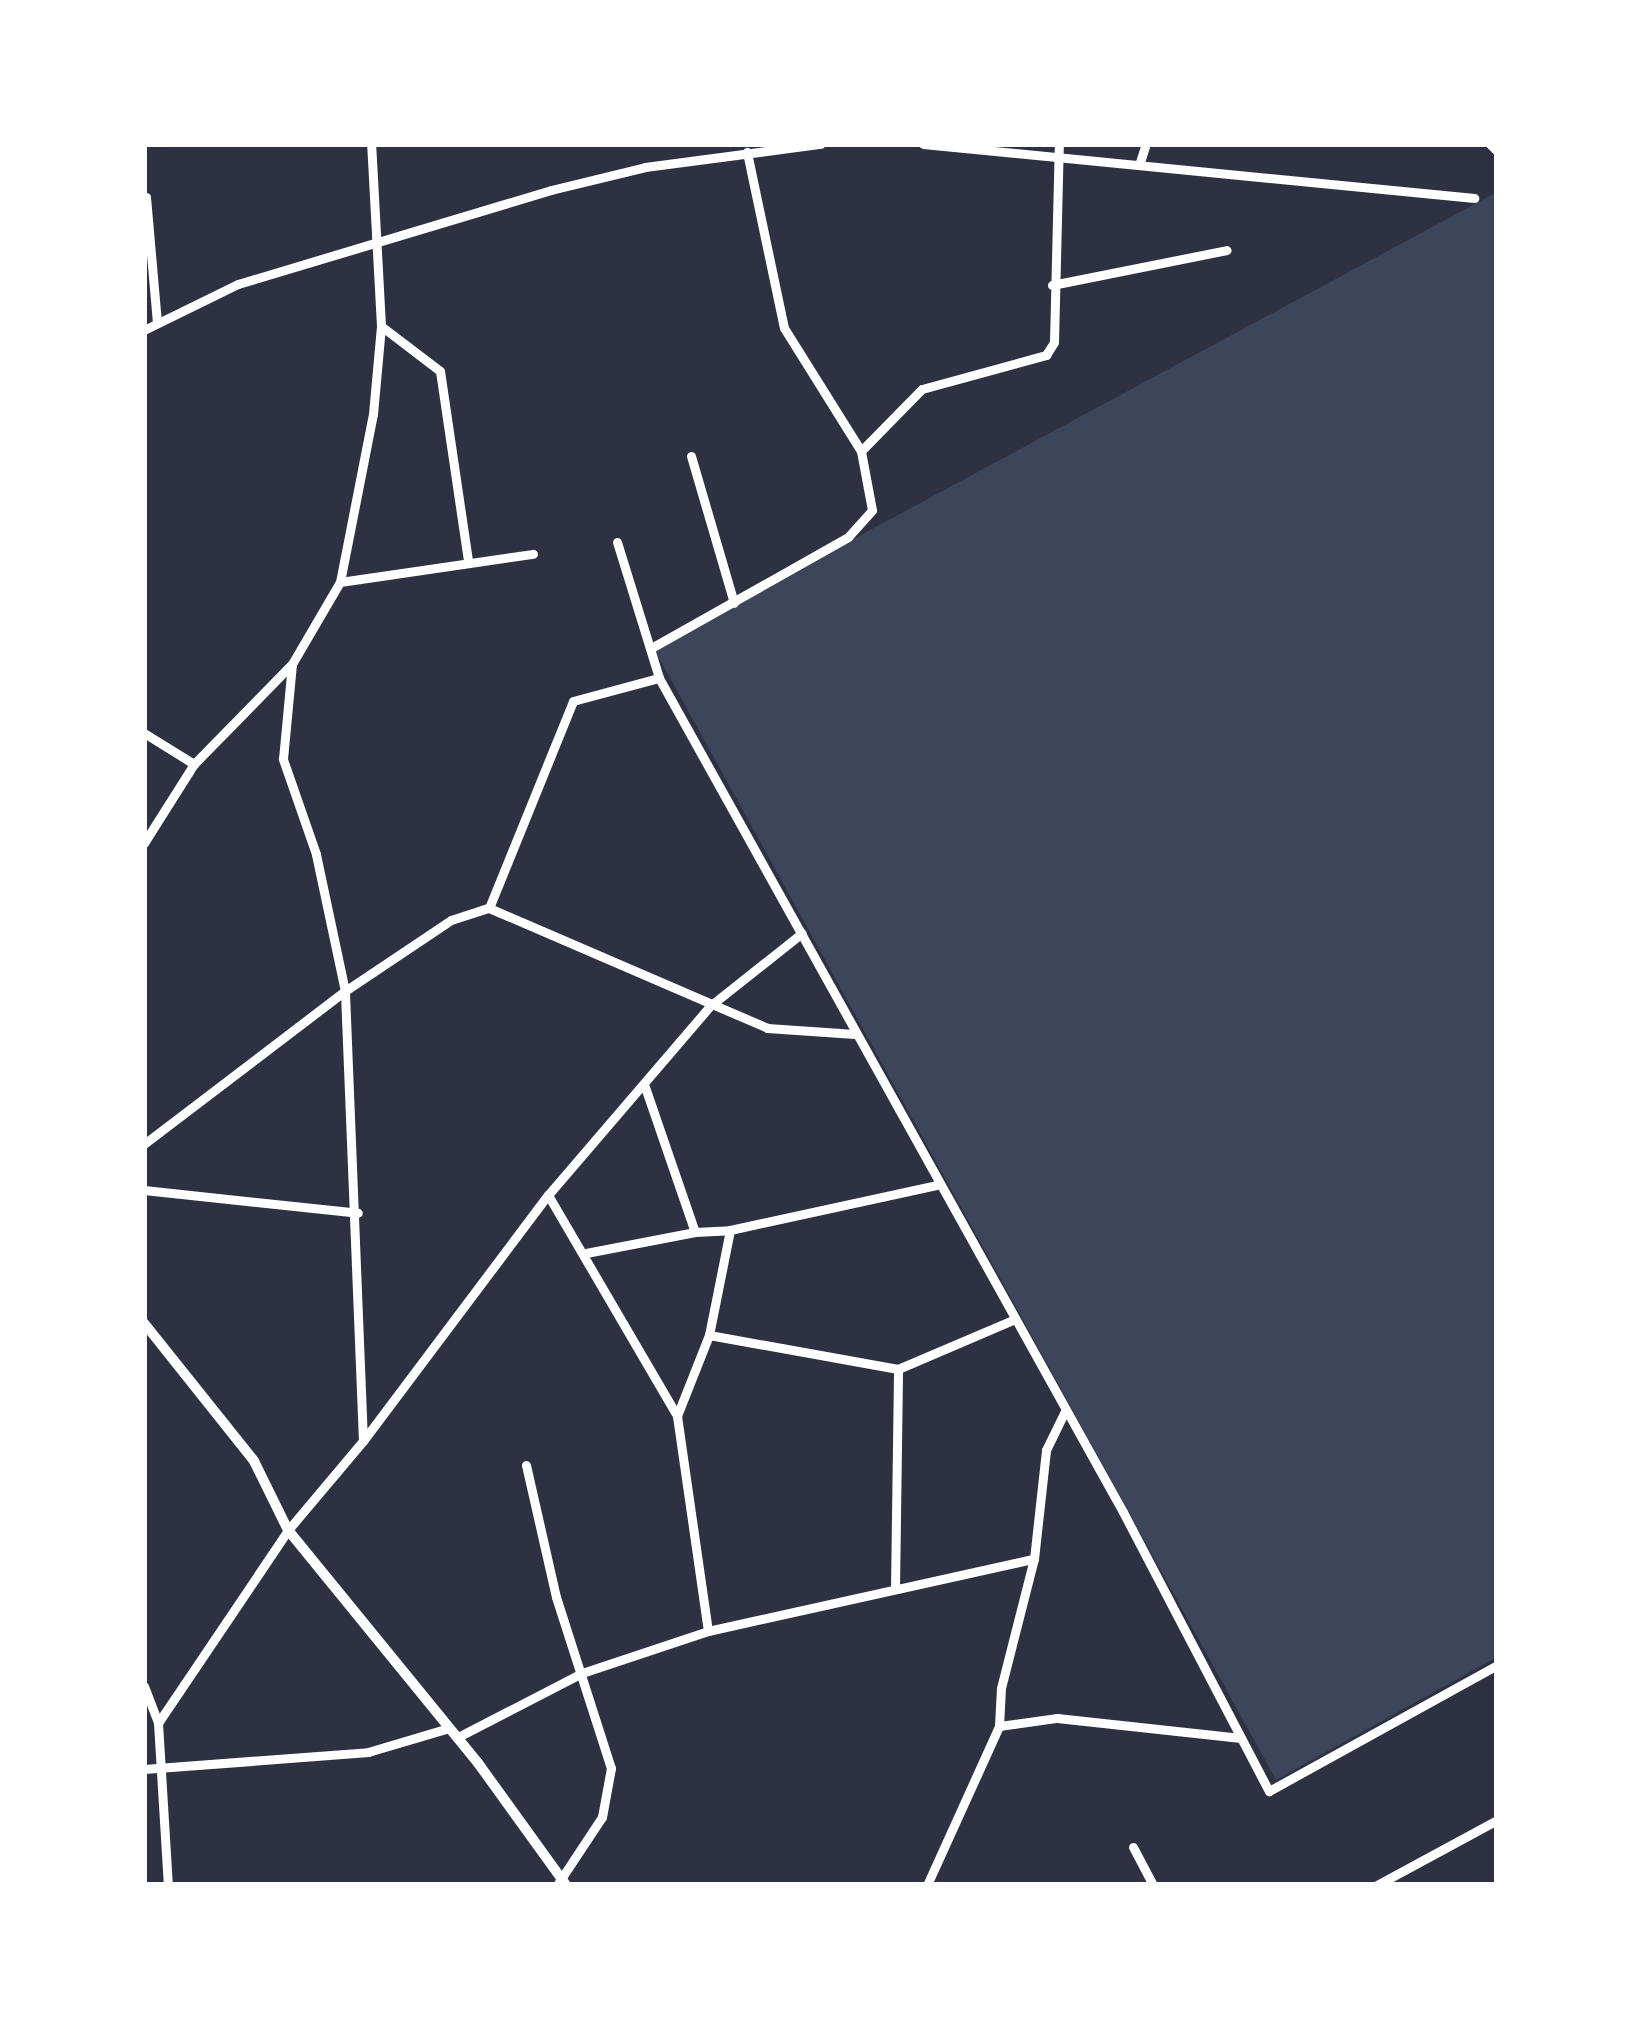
<!DOCTYPE html>
<style>
body{margin:0}
#map{position:relative;width:1641px;height:2029px;overflow:hidden;background:#2d3142;font-family:"Asap Condensed",sans-serif}
div>[style]{position:absolute}
.green>*{inset:0;background:#3c4559}
.minor>*{height:9px;margin:-4.5px;padding:0 4.5px;transform-origin:4.5px;border-radius:4.5px;background:#fff}
.tertiary>*{height:10px;margin:-5px;padding:0 5px;transform-origin:5px;border-radius:5px;background:#fff}
span{translate:-50% -50%;white-space:nowrap;text-align:center;line-height:1.15;-webkit-text-stroke:9px #fff;paint-order:stroke}
.frame{position:absolute;inset:0;border:147px solid #fff;pointer-events:none}
</style>
<div id="map">
<div class="green">
<i style="clip-path:polygon(1497px 192px,1497px 1657px,1276px 1780px,653px 647px)"></i>
</div>
<div class="minor">
<i style="left:923px;top:144px;width:554px;rotate:5.6deg"></i>
<i style="left:1490px;top:144px;width:10px;rotate:45deg"></i>
<i style="left:1140px;top:162px;width:19px;rotate:-72deg"></i>
<i style="left:146px;top:197px;width:126px;rotate:85deg"></i>
<i style="left:1052px;top:285px;width:178px;rotate:-11.3deg"></i>
<i style="left:381px;top:326px;width:74px;rotate:37.3deg"></i>
<i style="left:440px;top:371px;width:192px;rotate:81.6deg"></i>
<i style="left:144px;top:330px;width:105px;rotate:-26.1deg"></i>
<i style="left:238px;top:284px;width:327px;rotate:-16.7deg"></i>
<i style="left:551px;top:190px;width:97px;rotate:-13.7deg"></i>
<i style="left:645px;top:167px;width:177px;rotate:-7.5deg"></i>
<i style="left:861px;top:451px;width:87px;rotate:-45.5deg"></i>
<i style="left:922px;top:389px;width:129px;rotate:-15.3deg"></i>
<i style="left:1046px;top:355px;width:15px;rotate:-58deg"></i>
<i style="left:1054px;top:342px;width:198px;rotate:-88.6deg"></i>
<i style="left:691px;top:456px;width:153px;rotate:73.7deg"></i>
<i style="left:617px;top:542px;width:142px;rotate:72.8deg"></i>
<i style="left:340px;top:582px;width:195px;rotate:-8.3deg"></i>
<i style="left:653px;top:647px;width:224px;rotate:-29.4deg"></i>
<i style="left:848px;top:537px;width:36px;rotate:-48deg"></i>
<i style="left:872px;top:510px;width:60px;rotate:-100.6deg"></i>
<i style="left:861px;top:451px;width:145px;rotate:-122deg"></i>
<i style="left:784px;top:328px;width:180px;rotate:-101.9deg"></i>
<i style="left:144px;top:733px;width:59px;rotate:31.8deg"></i>
<i style="left:144px;top:843px;width:93px;rotate:-57.7deg"></i>
<i style="left:194px;top:764px;width:140px;rotate:-45.6deg"></i>
<i style="left:292px;top:664px;width:95px;rotate:-59.7deg"></i>
<i style="left:340px;top:582px;width:171px;rotate:-78.9deg"></i>
<i style="left:373px;top:414px;width:88px;rotate:-84.8deg"></i>
<i style="left:381px;top:326px;width:182px;rotate:-93.1deg"></i>
<i style="left:489px;top:908px;width:303px;rotate:23.3deg"></i>
<i style="left:767px;top:1028px;width:88px;rotate:3.9deg"></i>
<i style="left:645px;top:1087px;width:153px;rotate:71deg"></i>
<i style="left:695px;top:1232px;width:35px;rotate:-3deg"></i>
<i style="left:730px;top:1230px;width:107px;rotate:101.3deg"></i>
<i style="left:709px;top:1335px;width:87px;rotate:111.6deg"></i>
<i style="left:677px;top:1416px;width:217px;rotate:81.8deg"></i>
<i style="left:144px;top:1144px;width:253px;rotate:-37.3deg"></i>
<i style="left:345px;top:991px;width:128px;rotate:-33.8deg"></i>
<i style="left:451px;top:920px;width:40px;rotate:-18deg"></i>
<i style="left:489px;top:908px;width:223px;rotate:-67.9deg"></i>
<i style="left:573px;top:701px;width:89px;rotate:-15deg"></i>
<i style="left:659px;top:678px;width:954px;rotate:60.91deg"></i>
<i style="left:1123px;top:1512px;width:315px;rotate:62.4deg"></i>
<i style="left:1269px;top:1791px;width:260px;rotate:-28.9deg"></i>
<i style="left:144px;top:1190px;width:215px;rotate:6.1deg"></i>
<i style="left:548px;top:1195px;width:256px;rotate:59.7deg"></i>
<i style="left:730px;top:1230px;width:211px;rotate:-12.3deg"></i>
<i style="left:586px;top:1253px;width:111px;rotate:-10.9deg"></i>
<i style="left:709px;top:1335px;width:192px;rotate:10.2deg"></i>
<i style="left:898px;top:1369px;width:127px;rotate:-23.1deg"></i>
<i style="left:363px;top:1441px;width:308px;rotate:-53.1deg"></i>
<i style="left:548px;top:1195px;width:249px;rotate:-49.4deg"></i>
<i style="left:710px;top:1006px;width:117px;rotate:-38.4deg"></i>
<i style="left:526px;top:1465px;width:135px;rotate:77.2deg"></i>
<i style="left:556px;top:1597px;width:180px;rotate:72.2deg"></i>
<i style="left:611px;top:1768px;width:50px;rotate:100.4deg"></i>
<i style="left:602px;top:1817px;width:82px;rotate:123.5deg"></i>
<i style="left:895px;top:1589px;width:220px;rotate:-89.2deg"></i>
<i style="left:144px;top:1686px;width:40px;rotate:69deg"></i>
<i style="left:158px;top:1723px;width:162px;rotate:86.5deg"></i>
<i style="left:158px;top:1723px;width:233px;rotate:-56deg"></i>
<i style="left:288px;top:1530px;width:116px;rotate:-49.9deg"></i>
<i style="left:363px;top:1441px;width:450px;rotate:-92.3deg"></i>
<i style="left:345px;top:991px;width:140px;rotate:-102deg"></i>
<i style="left:316px;top:854px;width:101px;rotate:-109.2deg"></i>
<i style="left:283px;top:759px;width:95px;rotate:-84.6deg"></i>
<i style="left:999px;top:1726px;width:38px;rotate:-87deg"></i>
<i style="left:1001px;top:1688px;width:133px;rotate:-75.7deg"></i>
<i style="left:458px;top:1737px;width:140px;rotate:-27.3deg"></i>
<i style="left:582px;top:1673px;width:133px;rotate:-18.4deg"></i>
<i style="left:708px;top:1631px;width:334px;rotate:-12.5deg"></i>
<i style="left:1034px;top:1559px;width:110px;rotate:-83.7deg"></i>
<i style="left:1046px;top:1450px;width:43px;rotate:-64deg"></i>
<i style="left:144px;top:1769px;width:225px;rotate:-4.3deg"></i>
<i style="left:368px;top:1752px;width:84px;rotate:-16.5deg"></i>
<i style="left:1133px;top:1847px;width:43px;rotate:62.2deg"></i>
<i style="left:927px;top:1885px;width:175px;rotate:-65.6deg"></i>
<i style="left:999px;top:1726px;width:59px;rotate:-7.9deg"></i>
<i style="left:1057px;top:1718px;width:185px;rotate:6.2deg"></i>
<i style="left:1377px;top:1885px;width:136px;rotate:-28.4deg"></i>
</div>
<div class="tertiary">
<i style="left:144px;top:1323px;width:176px;rotate:51.4deg"></i>
<i style="left:254px;top:1461px;width:77px;rotate:63.8deg"></i>
<i style="left:288px;top:1530px;width:301px;rotate:50.8deg"></i>
<i style="left:478px;top:1763px;width:150px;rotate:54.2deg"></i>
</div>
<div class="frame"></div>
</div>
